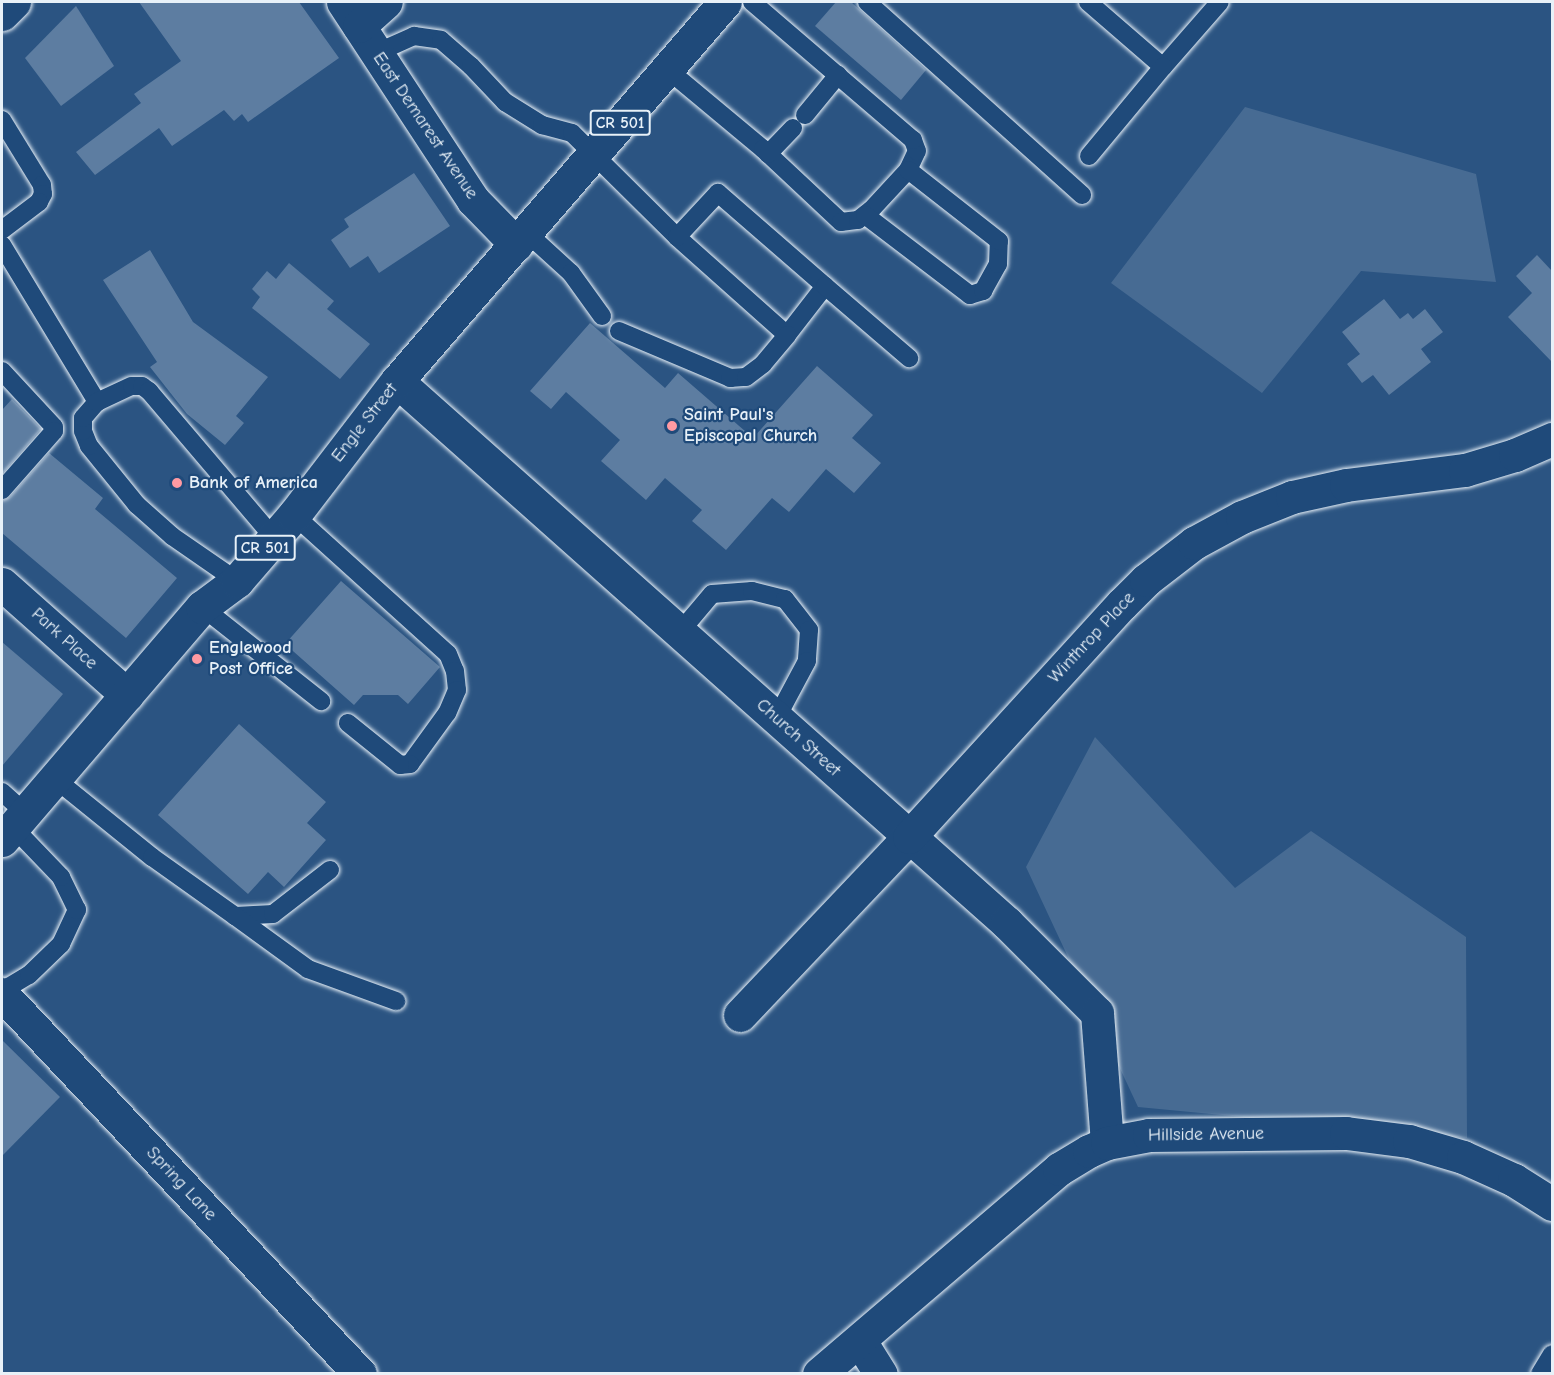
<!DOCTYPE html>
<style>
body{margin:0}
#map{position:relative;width:1554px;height:1375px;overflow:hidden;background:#2b5482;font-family:"Comic Neue",sans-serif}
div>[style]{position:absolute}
.green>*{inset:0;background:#476b93}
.building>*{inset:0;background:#5d7da1}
.roads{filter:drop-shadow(0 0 2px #e8f1f8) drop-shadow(0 0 2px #e8f1f8)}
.lane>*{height:18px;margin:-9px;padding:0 9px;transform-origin:9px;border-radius:9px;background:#1f4a7a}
.street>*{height:33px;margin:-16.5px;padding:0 16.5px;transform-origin:16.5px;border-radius:16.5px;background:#1f4a7a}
.primary>*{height:33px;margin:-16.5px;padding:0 16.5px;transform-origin:16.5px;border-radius:16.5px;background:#1f4a7a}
.dots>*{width:16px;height:16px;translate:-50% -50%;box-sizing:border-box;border:3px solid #1f4a7a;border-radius:50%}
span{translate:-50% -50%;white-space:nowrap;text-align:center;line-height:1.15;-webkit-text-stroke:4.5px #1f4a7a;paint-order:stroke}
.shield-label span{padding:2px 4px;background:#1f4a7a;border:2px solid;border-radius:4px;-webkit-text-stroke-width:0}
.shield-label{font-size:16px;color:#e8f1f8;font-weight:700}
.street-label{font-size:18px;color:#e8f1f8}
.poi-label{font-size:18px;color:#e8f1f8;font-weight:700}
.left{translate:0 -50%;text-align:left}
.frame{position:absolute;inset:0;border:3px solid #e8f1f8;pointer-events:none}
</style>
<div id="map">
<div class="green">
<i style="clip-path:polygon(1245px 107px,1476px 174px,1496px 282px,1361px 271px,1262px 393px,1111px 283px)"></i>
<i style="clip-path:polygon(1095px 737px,1235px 888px,1311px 831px,1466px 937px,1467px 1138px,1138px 1107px,1026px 867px)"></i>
</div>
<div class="building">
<i style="clip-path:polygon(139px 2px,299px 2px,339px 58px,248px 122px,242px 114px,234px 121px,224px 110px,172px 146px,159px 128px,95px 175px,76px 152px,141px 103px,134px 94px,181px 61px)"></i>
<i style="clip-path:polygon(836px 2px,851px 2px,926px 70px,901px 100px,815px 26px)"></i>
<i style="clip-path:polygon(76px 6px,114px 66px,61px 106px,25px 58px)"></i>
<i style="clip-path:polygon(414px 173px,450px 226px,379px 273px,368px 256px,350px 268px,331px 240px,349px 227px,344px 219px)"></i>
<i style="clip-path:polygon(150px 250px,193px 322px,268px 377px,236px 416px,244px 423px,225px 445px,187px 414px,150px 367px,157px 362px,103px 280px)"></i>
<i style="clip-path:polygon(1537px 255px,1552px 271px,1552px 362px,1508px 317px,1532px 293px,1516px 276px)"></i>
<i style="clip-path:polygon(289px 263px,334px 301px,327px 309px,370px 344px,340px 379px,252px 308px,260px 297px,252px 289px,267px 271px,276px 279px)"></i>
<i style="clip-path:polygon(1384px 299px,1400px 319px,1408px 313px,1413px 319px,1425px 309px,1443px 332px,1421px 349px,1431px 362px,1389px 395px,1373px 375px,1362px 383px,1347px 364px,1360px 354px,1342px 332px)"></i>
<i style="clip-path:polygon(590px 323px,665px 388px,678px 373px,753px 438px,817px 366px,873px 415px,852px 438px,881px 463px,854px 493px,826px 469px,789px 512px,772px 498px,726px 550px,692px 521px,702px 510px,665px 478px,646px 500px,601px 461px,620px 440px,566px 392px,551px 409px,530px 391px)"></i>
<i style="clip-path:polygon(12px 399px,41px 429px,2px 474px,2px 410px)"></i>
<i style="clip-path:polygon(49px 453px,103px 498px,95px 509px,177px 578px,126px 638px,2px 533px,2px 501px,10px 497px)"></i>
<i style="clip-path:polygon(341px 581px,440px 667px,408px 704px,398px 695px,363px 695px,354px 705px,285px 644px)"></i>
<i style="clip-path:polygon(2px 642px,63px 694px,2px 766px)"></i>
<i style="clip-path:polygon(239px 724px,326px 802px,307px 823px,326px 840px,284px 887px,268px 872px,248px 894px,158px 815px)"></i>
<i style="clip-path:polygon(2px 1040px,60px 1097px,2px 1156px)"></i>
</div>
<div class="roads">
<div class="lane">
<i style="left:867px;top:2px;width:289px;rotate:41.9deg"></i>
<i style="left:1088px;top:2px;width:99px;rotate:40.9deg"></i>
<i style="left:1163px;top:67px;width:86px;rotate:-48.8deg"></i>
<i style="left:376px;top:53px;width:42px;rotate:-24.1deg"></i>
<i style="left:414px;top:36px;width:27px;rotate:8deg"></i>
<i style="left:441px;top:40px;width:40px;rotate:41deg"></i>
<i style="left:471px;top:66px;width:50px;rotate:46.6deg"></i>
<i style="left:505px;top:102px;width:44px;rotate:31.9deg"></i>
<i style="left:542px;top:125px;width:31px;rotate:15deg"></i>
<i style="left:572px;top:133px;width:148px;rotate:44.7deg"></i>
<i style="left:677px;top:237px;width:147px;rotate:41.7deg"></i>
<i style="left:787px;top:335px;width:62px;rotate:-52.2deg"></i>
<i style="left:825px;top:286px;width:142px;rotate:-139deg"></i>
<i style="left:718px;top:193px;width:60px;rotate:133deg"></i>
<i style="left:667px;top:69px;width:125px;rotate:39.8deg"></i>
<i style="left:763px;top:149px;width:107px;rotate:43.1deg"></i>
<i style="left:841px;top:222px;width:17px;rotate:-7deg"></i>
<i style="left:858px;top:220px;width:16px;rotate:-38deg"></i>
<i style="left:871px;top:210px;width:54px;rotate:-47.2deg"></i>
<i style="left:908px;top:170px;width:21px;rotate:-65deg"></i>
<i style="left:917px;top:151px;width:12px;rotate:-110deg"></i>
<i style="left:913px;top:140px;width:212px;rotate:-139.4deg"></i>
<i style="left:805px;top:115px;width:52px;rotate:-50.5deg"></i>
<i style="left:2px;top:120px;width:76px;rotate:58.4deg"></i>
<i style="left:42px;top:185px;width:9px;rotate:84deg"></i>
<i style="left:43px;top:194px;width:9px;rotate:117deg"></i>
<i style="left:39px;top:202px;width:46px;rotate:142.9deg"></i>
<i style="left:768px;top:154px;width:36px;rotate:-46deg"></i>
<i style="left:1089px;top:156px;width:116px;rotate:-50.3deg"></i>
<i style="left:865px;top:215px;width:132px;rotate:37.3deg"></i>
<i style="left:970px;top:295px;width:14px;rotate:-17deg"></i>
<i style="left:983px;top:291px;width:31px;rotate:-61deg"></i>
<i style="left:998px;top:264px;width:23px;rotate:-88deg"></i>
<i style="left:999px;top:241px;width:115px;rotate:-142deg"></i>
<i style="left:526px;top:232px;width:61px;rotate:42.3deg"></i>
<i style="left:571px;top:273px;width:53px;rotate:54.2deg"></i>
<i style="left:2px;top:245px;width:184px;rotate:58.8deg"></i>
<i style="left:825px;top:286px;width:111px;rotate:40.6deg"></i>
<i style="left:619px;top:331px;width:121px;rotate:22.9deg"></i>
<i style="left:730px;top:378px;width:16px;rotate:-4deg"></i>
<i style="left:746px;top:377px;width:21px;rotate:-37deg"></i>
<i style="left:763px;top:364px;width:38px;rotate:-50deg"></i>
<i style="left:2px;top:371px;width:76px;rotate:47.1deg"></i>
<i style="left:54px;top:427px;width:4px;rotate:90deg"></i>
<i style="left:54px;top:431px;width:79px;rotate:131.4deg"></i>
<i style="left:294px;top:515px;width:207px;rotate:42.1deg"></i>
<i style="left:448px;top:654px;width:18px;rotate:68deg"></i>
<i style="left:455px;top:671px;width:19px;rotate:84deg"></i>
<i style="left:457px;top:690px;width:25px;rotate:113deg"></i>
<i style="left:447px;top:713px;width:63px;rotate:126deg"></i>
<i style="left:410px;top:764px;width:10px;rotate:174deg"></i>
<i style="left:400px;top:765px;width:67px;rotate:-141.1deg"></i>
<i style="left:237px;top:581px;width:79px;rotate:-145.3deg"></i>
<i style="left:172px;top:536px;width:47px;rotate:-138.5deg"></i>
<i style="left:137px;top:505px;width:76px;rotate:-129.1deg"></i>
<i style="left:89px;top:446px;width:16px;rotate:-112deg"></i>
<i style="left:83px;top:431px;width:13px;rotate:-90deg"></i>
<i style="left:83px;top:418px;width:21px;rotate:-49deg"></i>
<i style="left:97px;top:402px;width:38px;rotate:-25deg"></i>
<i style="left:132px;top:386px;width:10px"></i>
<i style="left:142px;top:386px;width:9px;rotate:36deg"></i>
<i style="left:149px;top:391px;width:193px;rotate:49.6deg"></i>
<i style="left:202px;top:607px;width:152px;rotate:38.3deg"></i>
<i style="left:679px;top:633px;width:51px;rotate:-49.8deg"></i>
<i style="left:712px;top:594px;width:40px;rotate:-4.3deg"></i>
<i style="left:752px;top:591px;width:34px;rotate:14deg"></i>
<i style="left:785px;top:599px;width:39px;rotate:52deg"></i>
<i style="left:809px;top:630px;width:31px;rotate:94deg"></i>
<i style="left:807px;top:661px;width:66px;rotate:118.1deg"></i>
<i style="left:54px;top:778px;width:126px;rotate:38.9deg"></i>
<i style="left:152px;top:857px;width:102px;rotate:35.4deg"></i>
<i style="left:235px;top:916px;width:38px;rotate:-3deg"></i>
<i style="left:273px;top:914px;width:72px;rotate:-37.7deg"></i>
<i style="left:2px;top:792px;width:31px;rotate:42deg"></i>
<i style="left:235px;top:916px;width:90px;rotate:36deg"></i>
<i style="left:308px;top:969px;width:94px;rotate:20deg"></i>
<i style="left:2px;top:991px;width:31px;rotate:-31deg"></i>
<i style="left:29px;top:975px;width:45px;rotate:-44.1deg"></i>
<i style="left:61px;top:944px;width:38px;rotate:-65deg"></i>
<i style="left:77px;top:910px;width:37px;rotate:-116deg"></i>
<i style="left:61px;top:877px;width:69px;rotate:-133.8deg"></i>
<i style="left:1540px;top:1374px;width:23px;rotate:-59deg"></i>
</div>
<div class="street">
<i style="left:343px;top:2px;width:237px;rotate:56.7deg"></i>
<i style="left:473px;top:200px;width:62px;rotate:45.7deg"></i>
<i style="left:359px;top:26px;width:36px;rotate:-42deg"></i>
<i style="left:397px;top:381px;width:816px;rotate:41.62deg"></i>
<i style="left:1007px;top:923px;width:127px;rotate:45deg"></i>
<i style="left:1097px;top:1013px;width:130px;rotate:85.6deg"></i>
<i style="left:2px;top:584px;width:167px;rotate:41.6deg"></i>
<i style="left:2px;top:994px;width:522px;rotate:46.71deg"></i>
<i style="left:740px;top:1015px;width:245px;rotate:-46.5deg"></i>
<i style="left:909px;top:837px;width:316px;rotate:-47.6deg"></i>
<i style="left:1122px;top:604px;width:34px;rotate:-45deg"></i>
<i style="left:1146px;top:580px;width:61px;rotate:-37.6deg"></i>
<i style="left:1194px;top:543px;width:55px;rotate:-28.4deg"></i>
<i style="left:1242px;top:517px;width:54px;rotate:-21.8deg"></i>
<i style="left:1292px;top:497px;width:55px;rotate:-12.5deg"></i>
<i style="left:1346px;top:485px;width:120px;rotate:-7.2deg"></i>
<i style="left:1465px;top:470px;width:52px;rotate:-16.7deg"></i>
<i style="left:1515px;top:455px;width:40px;rotate:-23.4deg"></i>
<i style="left:860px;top:1341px;width:39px;rotate:58deg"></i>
<i style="left:819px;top:1374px;width:316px;rotate:-40.5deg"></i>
<i style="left:1059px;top:1169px;width:35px;rotate:-31deg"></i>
<i style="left:1089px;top:1151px;width:20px;rotate:-24deg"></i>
<i style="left:1107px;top:1143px;width:43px;rotate:-10.8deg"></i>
<i style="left:1149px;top:1135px;width:197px;rotate:-0.6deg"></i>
<i style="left:1346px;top:1133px;width:64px;rotate:7.2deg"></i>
<i style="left:1409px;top:1141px;width:56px;rotate:16.5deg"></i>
<i style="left:1463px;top:1157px;width:56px;rotate:24.3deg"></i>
<i style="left:1514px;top:1180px;width:45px;rotate:32.3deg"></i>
</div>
<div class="primary">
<i style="left:2px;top:14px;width:17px;rotate:-45deg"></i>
<i style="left:2px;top:840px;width:307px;rotate:-49.4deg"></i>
<i style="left:202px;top:607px;width:44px;rotate:-36.6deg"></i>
<i style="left:237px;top:581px;width:87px;rotate:-49.2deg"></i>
<i style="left:294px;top:515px;width:169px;rotate:-52.5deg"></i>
<i style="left:397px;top:381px;width:501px;rotate:-49.13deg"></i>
</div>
</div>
<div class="dots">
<i style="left:672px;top:426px;background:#ff9aa2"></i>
<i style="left:177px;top:483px;background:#ff9aa2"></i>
<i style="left:197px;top:659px;background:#ff9aa2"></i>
</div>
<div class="shield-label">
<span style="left:620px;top:123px">CR 501</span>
<span style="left:265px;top:548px">CR 501</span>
</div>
<div class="street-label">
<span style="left:425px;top:126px;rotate:56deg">East Demarest Avenue</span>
<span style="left:365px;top:423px;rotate:-52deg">Engle Street</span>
<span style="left:1092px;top:638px;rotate:-47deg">Winthrop Place</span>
<span style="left:64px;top:639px;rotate:42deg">Park Place</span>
<span style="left:798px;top:738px;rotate:42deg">Church Street</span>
<span style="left:1206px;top:1135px;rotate:-1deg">Hillside Avenue</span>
<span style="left:181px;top:1184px;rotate:47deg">Spring Lane</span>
</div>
<div class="poi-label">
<span class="left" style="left:684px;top:426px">Saint Paul's<br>Episcopal Church</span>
<span class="left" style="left:189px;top:483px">Bank of America</span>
<span class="left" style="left:209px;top:659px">Englewood<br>Post Office</span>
</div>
<div class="frame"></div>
</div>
